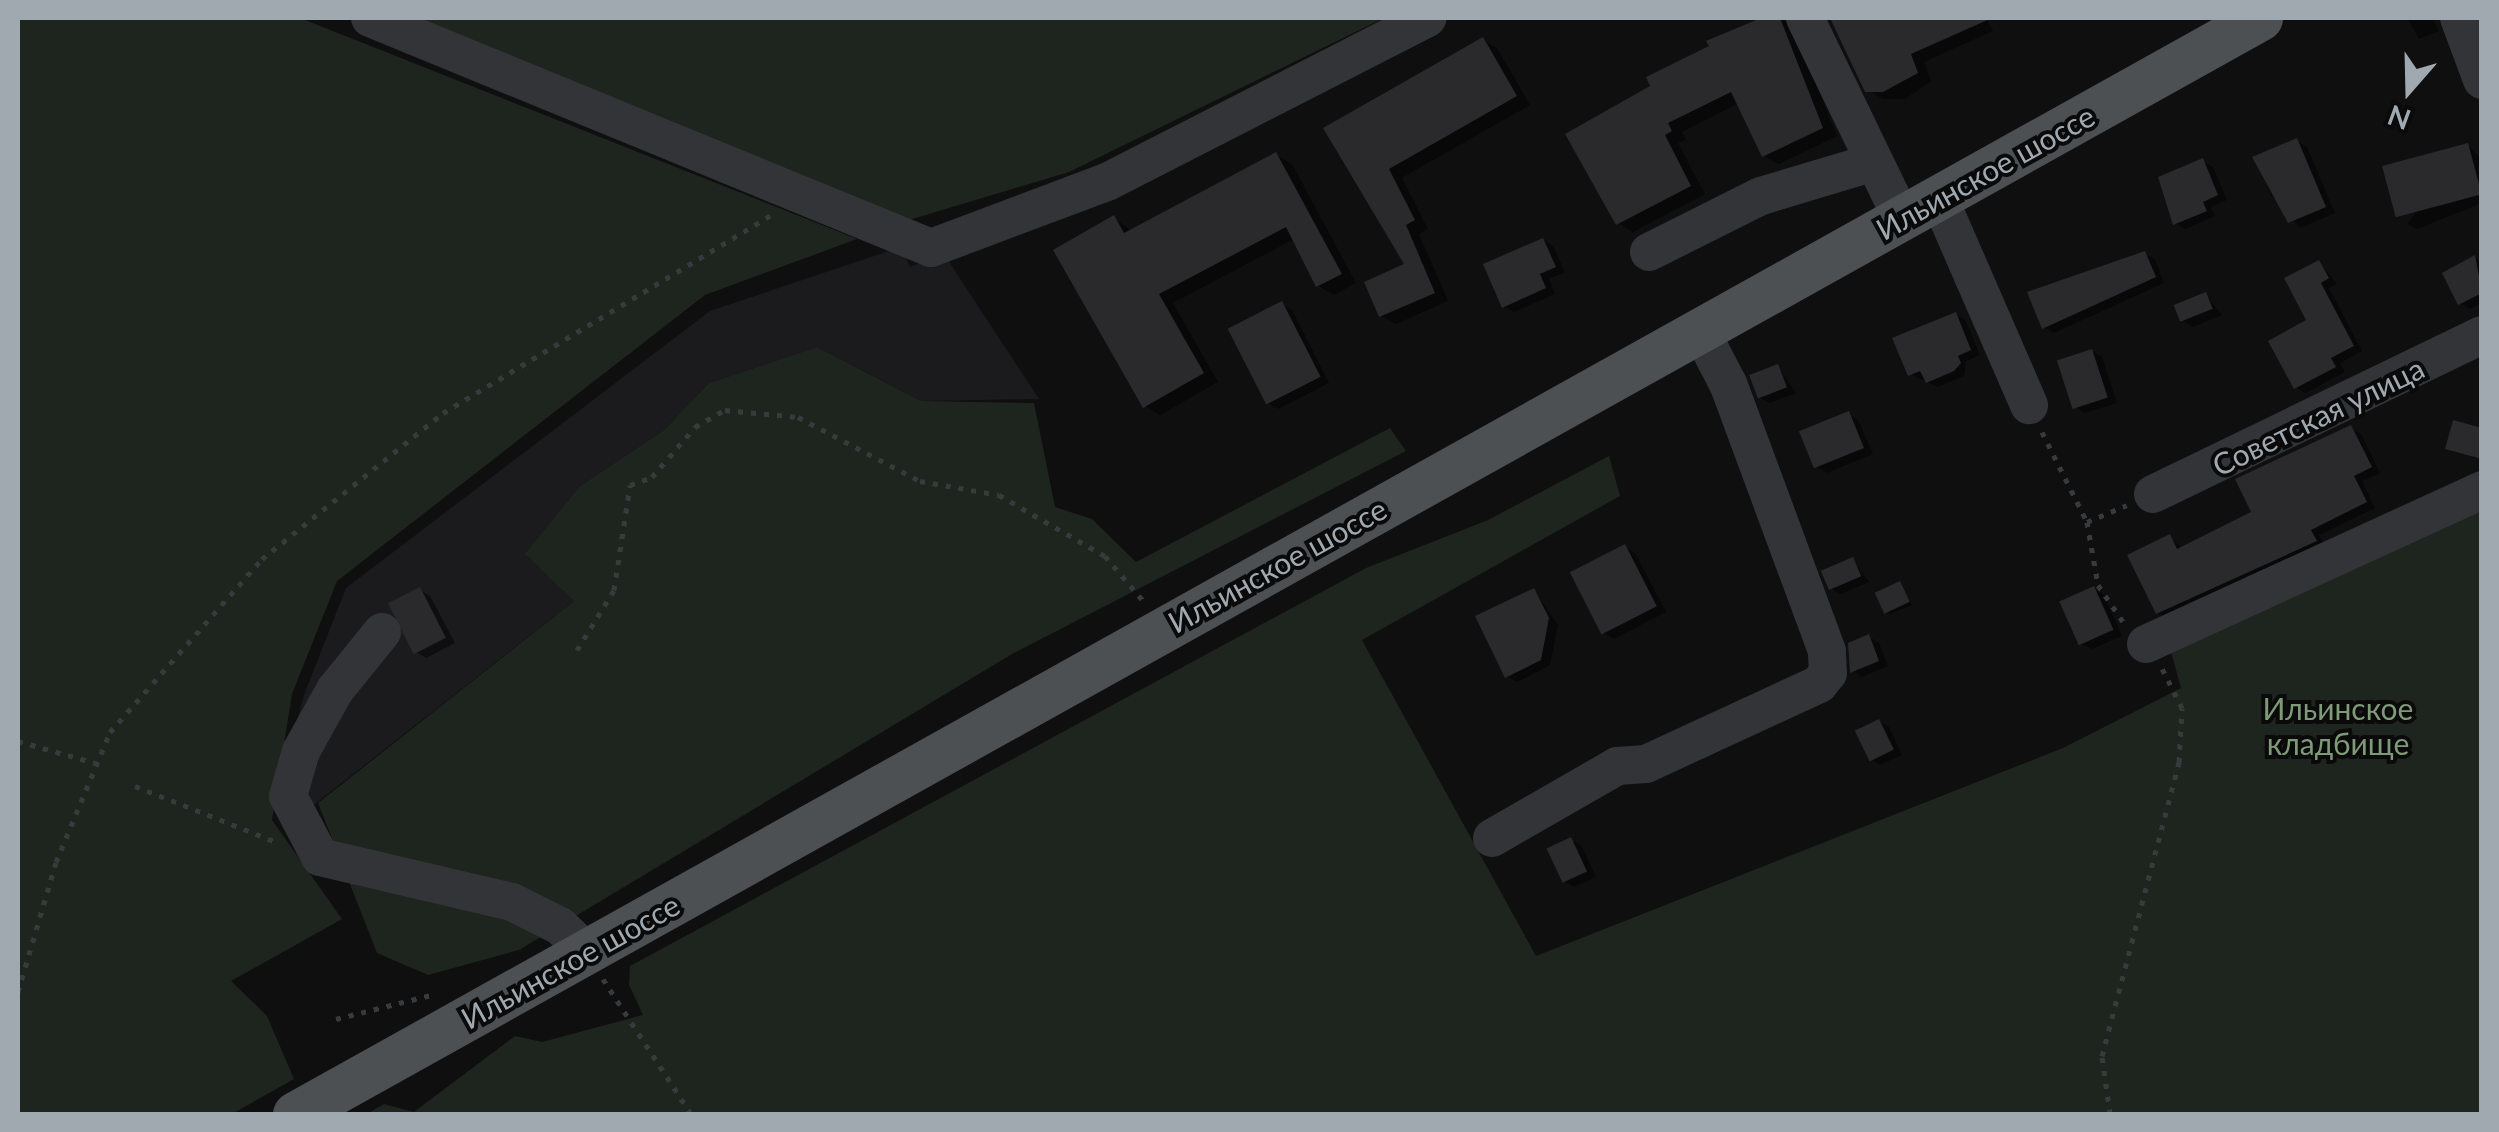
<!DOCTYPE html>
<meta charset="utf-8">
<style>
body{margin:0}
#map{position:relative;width:2499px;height:1132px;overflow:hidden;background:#0f0f10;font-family:Lato,sans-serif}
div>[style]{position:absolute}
.built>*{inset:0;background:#1b1b1d}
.green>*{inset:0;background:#1e241e}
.shadow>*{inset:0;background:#0007}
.building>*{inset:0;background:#2a2a2c;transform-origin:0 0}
.path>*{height:5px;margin-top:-2.5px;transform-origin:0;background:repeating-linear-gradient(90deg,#383b3d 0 5px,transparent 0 13px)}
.minor>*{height:38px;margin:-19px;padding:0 19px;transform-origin:19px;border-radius:19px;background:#323437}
.major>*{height:45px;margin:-22.5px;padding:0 22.5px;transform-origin:22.5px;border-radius:22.5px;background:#4c5053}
span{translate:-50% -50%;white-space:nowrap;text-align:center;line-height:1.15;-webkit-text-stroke:8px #0a0a0b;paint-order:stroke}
.street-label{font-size:30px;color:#a1a9b0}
.park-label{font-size:30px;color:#7f9a79}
.frame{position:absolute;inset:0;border:20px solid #a1a9b0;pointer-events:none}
.north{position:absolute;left:2359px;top:40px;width:100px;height:100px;-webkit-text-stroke:8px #0a0a0b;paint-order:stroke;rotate:200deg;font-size:28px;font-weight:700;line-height:40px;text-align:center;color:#a1a9b0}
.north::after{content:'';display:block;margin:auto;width:35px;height:45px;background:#a1a9b0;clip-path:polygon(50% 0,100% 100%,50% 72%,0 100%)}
</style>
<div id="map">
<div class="built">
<i style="clip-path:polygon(901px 247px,910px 267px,944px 254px,1039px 399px,921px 401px,817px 347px,709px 383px,664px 430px,580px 486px,526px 555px,575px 600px,283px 829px,277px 811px,282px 776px,304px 695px,346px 588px,710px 311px)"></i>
</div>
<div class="green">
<i style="clip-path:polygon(18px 18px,300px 18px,857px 239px,705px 295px,337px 581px,292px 694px,272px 820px,342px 919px,231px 981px,267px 1016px,294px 1079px,232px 1114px,18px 1114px)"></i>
<i style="clip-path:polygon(413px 18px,1384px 18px,1069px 172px,896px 224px)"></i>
<i style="clip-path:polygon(817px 347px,921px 401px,1034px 403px,1055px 507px,1092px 519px,1136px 562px,1390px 428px,1406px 451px,1012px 654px,519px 950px,428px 975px,377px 953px,318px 803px,574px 601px,525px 554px,580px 486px,664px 430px,709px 383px)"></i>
<i style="clip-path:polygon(1609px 456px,1620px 496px,1362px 640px,1536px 956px,2063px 748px,2181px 688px,2168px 641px,2481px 505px,2481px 1114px,367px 1114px,384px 1104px,414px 1112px,515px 1036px,542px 1042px,643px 1015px,629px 985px,630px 966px,1366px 568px,1488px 520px)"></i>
</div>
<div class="shadow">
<i style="clip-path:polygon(1768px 18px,1792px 23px,1837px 136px,1779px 164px,1764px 156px,1739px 103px,1682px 132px,1686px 140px,1678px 143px,1705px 194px,1633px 232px,1618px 223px,1654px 87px,1712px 47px,1709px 40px)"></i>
<i style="clip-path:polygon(1835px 18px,1986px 18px,1993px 31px,1924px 62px,1931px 81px,1905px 99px,1883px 99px,1867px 90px)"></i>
<i style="clip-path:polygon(2407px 18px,2433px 18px,2439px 31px,2419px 39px)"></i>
<i style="clip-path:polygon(1483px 40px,1497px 48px,1530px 105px,1402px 178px,1428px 229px,1419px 234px,1448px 301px,1396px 324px,1381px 316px,1408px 266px,1327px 129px)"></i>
<i style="clip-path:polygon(2297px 141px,2307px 147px,2335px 213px,2300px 228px,2271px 195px,2255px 158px)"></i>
<i style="clip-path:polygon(2468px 145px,2482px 160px,2482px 203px,2417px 229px,2407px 224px)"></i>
<i style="clip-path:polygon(1276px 155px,1292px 164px,1356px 283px,1334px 295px,1318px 286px,1294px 239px,1173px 303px,1218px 382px,1160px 415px,1145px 406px,1114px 218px,1132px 231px)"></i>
<i style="clip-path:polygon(2203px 161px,2213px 167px,2227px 200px,2211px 207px,2215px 216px,2185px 229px,2175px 223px)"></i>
<i style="clip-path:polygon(1543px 240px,1553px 246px,1565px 272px,1549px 279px,1555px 294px,1514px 312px,1504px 306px)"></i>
<i style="clip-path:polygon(2145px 254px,2155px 259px,2164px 283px,2054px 333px,2044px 327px,2030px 293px)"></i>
<i style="clip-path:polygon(2475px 258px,2482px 262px,2482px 303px,2470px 309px,2460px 303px)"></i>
<i style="clip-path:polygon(2319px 262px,2337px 284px,2329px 288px,2362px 351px,2340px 363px,2345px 372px,2306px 393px,2295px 387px)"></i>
<i style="clip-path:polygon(2206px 295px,2222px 315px,2193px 327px,2183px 321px)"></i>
<i style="clip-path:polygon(1282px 304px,1292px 310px,1329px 383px,1278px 409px,1268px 403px)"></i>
<i style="clip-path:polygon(1955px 314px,1965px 320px,1980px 355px,1966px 361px,1964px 376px,1938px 387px,1910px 374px)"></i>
<i style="clip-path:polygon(2092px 351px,2102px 357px,2117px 403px,2085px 413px,2075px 407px)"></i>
<i style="clip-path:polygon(1778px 367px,1796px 393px,1770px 403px,1760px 398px)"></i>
<i style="clip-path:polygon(1848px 414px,1858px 420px,1873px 454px,1827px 473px,1817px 467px)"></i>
<i style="clip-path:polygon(2351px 428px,2361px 434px,2380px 473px,2362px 481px,2375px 508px,2319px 535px,2325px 547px,2168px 619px,2158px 613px,2170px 537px,2183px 549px,2255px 514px)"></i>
<i style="clip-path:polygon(1625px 547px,1635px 553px,1666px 612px,1614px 639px,1604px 633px)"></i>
<i style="clip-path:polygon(1853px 560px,1869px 582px,1840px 594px,1830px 588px)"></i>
<i style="clip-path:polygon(1900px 584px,1912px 605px,1890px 614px,1885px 612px)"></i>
<i style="clip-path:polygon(2094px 589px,2104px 595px,2122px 636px,2092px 649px,2082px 644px)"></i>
<i style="clip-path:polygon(420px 590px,430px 596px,455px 643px,426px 658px,416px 652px)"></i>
<i style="clip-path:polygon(1534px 590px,1558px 625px,1550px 665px,1517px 682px,1507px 676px)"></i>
<i style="clip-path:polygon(1869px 637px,1879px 643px,1888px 666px,1862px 677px,1853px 671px)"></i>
<i style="clip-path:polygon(1879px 721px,1889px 727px,1902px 755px,1880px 765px,1870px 759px)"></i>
<i style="clip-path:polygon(1571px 840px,1581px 845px,1596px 877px,1574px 887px,1564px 881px)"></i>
</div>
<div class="building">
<i style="clip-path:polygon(1761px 18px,1780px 18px,1823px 128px,1762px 157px,1731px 92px,1668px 123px,1672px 131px,1665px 135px,1691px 186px,1616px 225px,1565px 134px,1650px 86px,1646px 77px,1709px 46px,1706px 41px)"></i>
<i style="clip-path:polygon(1830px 18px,1992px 18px,1911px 54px,1918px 73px,1883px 92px,1865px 92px)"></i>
<i style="clip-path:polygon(1483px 37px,1517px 96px,1389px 169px,1415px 220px,1406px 225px,1435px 293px,1379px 317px,1364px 282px,1404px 264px,1323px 128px)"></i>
<i style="clip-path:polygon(2297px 138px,2326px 207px,2288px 223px,2252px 157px)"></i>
<i style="left:2468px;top:143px;width:53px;height:89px;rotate:75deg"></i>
<i style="clip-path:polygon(1276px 152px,1342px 274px,1316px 287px,1286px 227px,1159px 294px,1204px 373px,1143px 408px,1053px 250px,1114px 215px,1124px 233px)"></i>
<i style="clip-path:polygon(2203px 158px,2218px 195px,2203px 202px,2207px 211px,2173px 225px,2158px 177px)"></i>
<i style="clip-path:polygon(1543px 238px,1556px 267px,1540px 274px,1546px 288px,1502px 308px,1483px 264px)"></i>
<i style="clip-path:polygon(2145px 251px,2156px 277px,2042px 329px,2027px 292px)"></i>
<i style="clip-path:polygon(2475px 255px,2482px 293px,2458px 305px,2442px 273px)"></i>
<i style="clip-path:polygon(2319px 260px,2329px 278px,2321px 283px,2354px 346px,2331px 358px,2336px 367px,2294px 389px,2268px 341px,2306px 320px,2284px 278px)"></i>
<i style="left:2206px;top:292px;width:18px;height:35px;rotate:68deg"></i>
<i style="left:1282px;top:301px;width:85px;height:61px;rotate:63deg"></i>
<i style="clip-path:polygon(1956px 312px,1971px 350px,1958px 356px,1961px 363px,1954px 371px,1926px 383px,1920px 371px,1908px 376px,1892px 338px)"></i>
<i style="left:2092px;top:349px;width:51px;height:37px;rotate:72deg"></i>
<i style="left:1778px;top:364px;width:25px;height:31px;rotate:69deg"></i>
<i style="left:1849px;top:411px;width:40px;height:54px;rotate:68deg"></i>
<i style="clip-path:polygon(2453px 420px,2482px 428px,2482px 459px,2445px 449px)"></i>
<i style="clip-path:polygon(2351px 425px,2372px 467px,2354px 476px,2367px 502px,2311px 530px,2317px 541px,2156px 614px,2127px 555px,2170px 534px,2177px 549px,2251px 512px,2235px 479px)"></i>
<i style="left:1625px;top:544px;width:70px;height:62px;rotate:63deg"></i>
<i style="left:1853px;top:557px;width:21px;height:35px;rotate:67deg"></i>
<i style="left:1900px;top:581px;width:23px;height:28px;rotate:65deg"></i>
<i style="left:2094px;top:586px;width:48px;height:38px;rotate:66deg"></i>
<i style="left:420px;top:587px;width:57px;height:36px;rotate:63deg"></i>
<i style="clip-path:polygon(1534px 588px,1549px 618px,1541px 660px,1505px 678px,1475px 616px)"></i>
<i style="clip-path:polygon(1869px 634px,1879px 661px,1850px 673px,1848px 643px)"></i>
<i style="left:1879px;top:719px;width:34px;height:27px;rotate:64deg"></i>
<i style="left:1571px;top:837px;width:38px;height:27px;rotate:65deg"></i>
</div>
<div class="path">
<i style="left:2042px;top:432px;width:101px;rotate:63.4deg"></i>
<i style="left:2087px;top:522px;width:64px;rotate:80.1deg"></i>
<i style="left:2098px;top:585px;width:50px;rotate:55.7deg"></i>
<i style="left:2087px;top:522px;width:43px;rotate:-23deg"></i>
<i style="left:577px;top:650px;width:70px;rotate:-58.3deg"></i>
<i style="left:614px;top:590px;width:106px;rotate:-81.3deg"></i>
<i style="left:630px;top:485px;width:23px;rotate:-20deg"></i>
<i style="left:652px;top:477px;width:66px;rotate:-49.3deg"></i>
<i style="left:695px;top:427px;width:34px;rotate:-30deg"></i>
<i style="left:725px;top:410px;width:73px;rotate:5.5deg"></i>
<i style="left:798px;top:417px;width:138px;rotate:27.7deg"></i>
<i style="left:920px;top:481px;width:80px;rotate:10deg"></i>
<i style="left:999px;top:495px;width:122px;rotate:29.9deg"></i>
<i style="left:1105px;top:556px;width:63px;rotate:49.5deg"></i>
<i style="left:18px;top:741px;width:80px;rotate:15.9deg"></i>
<i style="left:135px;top:786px;width:155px;rotate:21.6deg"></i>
<i style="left:603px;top:979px;width:161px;rotate:56.9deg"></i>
<i style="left:18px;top:992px;width:135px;rotate:-73.7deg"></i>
<i style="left:56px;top:862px;width:141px;rotate:-67.4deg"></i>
<i style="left:110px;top:732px;width:230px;rotate:-48.7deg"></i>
<i style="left:262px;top:559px;width:233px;rotate:-38.9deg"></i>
<i style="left:443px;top:413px;width:383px;rotate:-31.1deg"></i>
<i style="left:336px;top:1019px;width:102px;rotate:-14.2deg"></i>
<i style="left:2110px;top:1114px;width:59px;rotate:-97.9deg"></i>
<i style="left:2102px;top:1056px;width:304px;rotate:-75.3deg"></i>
<i style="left:2179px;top:762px;width:54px;rotate:-86.8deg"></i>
<i style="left:2182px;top:708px;width:45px;rotate:-116.6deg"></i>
</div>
<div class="minor">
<i style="left:370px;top:18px;width:606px;rotate:22.29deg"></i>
<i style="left:931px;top:248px;width:188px;rotate:-20.6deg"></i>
<i style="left:1107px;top:182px;width:360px;rotate:-27.1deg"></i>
<i style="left:1805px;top:18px;width:223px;rotate:64.2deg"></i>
<i style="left:2459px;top:18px;width:66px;rotate:69.6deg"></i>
<i style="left:1939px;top:198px;width:226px;rotate:66.5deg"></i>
<i style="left:1649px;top:252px;width:125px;rotate:-26.6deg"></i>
<i style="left:1761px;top:196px;width:118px;rotate:-16.7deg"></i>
<i style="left:2153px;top:494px;width:365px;rotate:-25.8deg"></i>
<i style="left:382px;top:632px;width:75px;rotate:129deg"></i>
<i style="left:335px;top:690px;width:70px;rotate:119.1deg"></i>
<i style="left:301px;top:751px;width:47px;rotate:106.1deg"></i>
<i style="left:288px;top:796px;width:69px;rotate:62.3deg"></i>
<i style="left:320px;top:857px;width:197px;rotate:13.2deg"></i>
<i style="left:512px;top:902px;width:54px;rotate:26.6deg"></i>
<i style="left:560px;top:926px;width:36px;rotate:44deg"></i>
<i style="left:2146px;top:644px;width:370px;rotate:-24.6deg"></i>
<i style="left:1492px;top:838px;width:144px;rotate:-29.9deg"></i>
<i style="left:1617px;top:766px;width:29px;rotate:-4deg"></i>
<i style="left:1646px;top:764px;width:191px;rotate:-24.8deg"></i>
<i style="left:1819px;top:684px;width:14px;rotate:-51deg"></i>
<i style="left:1828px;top:673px;width:22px;rotate:-93deg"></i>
<i style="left:1827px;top:651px;width:285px;rotate:-110.3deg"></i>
<i style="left:1728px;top:384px;width:61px;rotate:-117.4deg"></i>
</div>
<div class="major">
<i style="left:295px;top:1114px;width:2250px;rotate:-29.15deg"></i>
</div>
<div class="street-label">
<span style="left:1985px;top:172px;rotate:-29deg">Ильинское шоссе</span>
<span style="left:2318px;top:416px;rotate:-26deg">Советская улица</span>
<span style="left:1277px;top:565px;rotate:-29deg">Ильинское шоссе</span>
<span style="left:570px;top:961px;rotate:-29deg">Ильинское шоссе</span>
</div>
<div class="park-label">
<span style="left:2338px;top:725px">Ильинское<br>кладбище</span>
</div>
<div class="frame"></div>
<div class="north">N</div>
</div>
